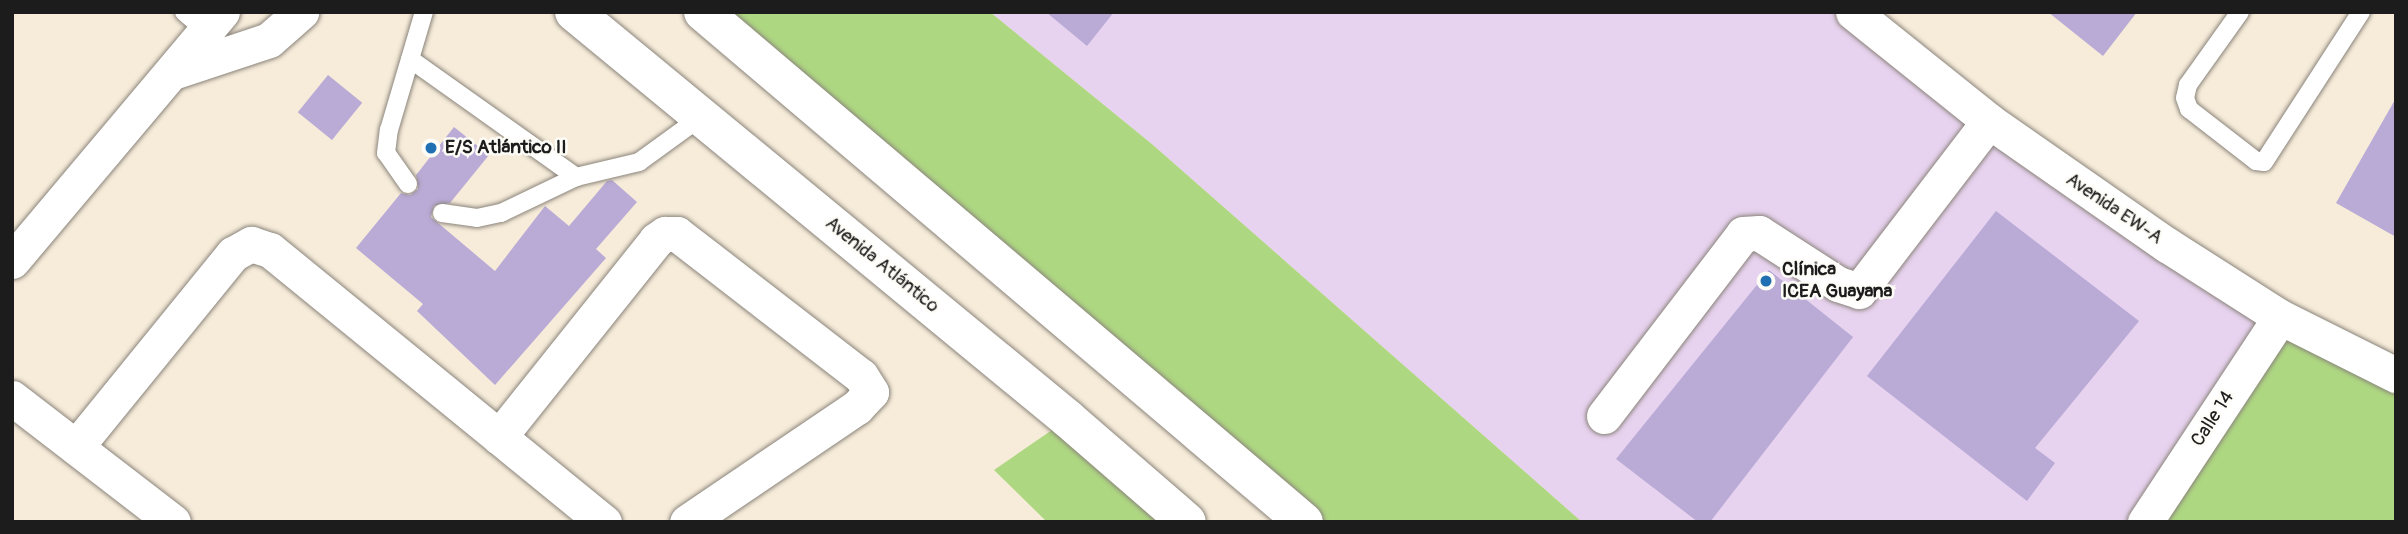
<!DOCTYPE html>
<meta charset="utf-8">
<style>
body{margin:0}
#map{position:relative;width:2408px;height:534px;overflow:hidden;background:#f7ecda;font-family:Pangolin,sans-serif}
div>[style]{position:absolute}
.built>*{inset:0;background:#e7d2ef}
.green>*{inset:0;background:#aed782}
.building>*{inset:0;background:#b9aad6;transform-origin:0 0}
.roads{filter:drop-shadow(0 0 2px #8a847b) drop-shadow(0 0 2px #8a847b)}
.service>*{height:18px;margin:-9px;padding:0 9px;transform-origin:9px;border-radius:9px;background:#fff}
.minor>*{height:35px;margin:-17.5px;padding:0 17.5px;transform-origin:17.5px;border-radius:17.5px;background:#fff}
.secondary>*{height:38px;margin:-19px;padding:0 19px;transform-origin:19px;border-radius:19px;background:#fff}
.dots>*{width:19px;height:19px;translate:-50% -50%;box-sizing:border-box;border:4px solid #fdfcf7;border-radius:50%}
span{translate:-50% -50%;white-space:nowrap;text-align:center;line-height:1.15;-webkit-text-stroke:5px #fdfcf7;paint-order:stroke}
.poi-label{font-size:19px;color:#1c1c1c;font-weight:700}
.left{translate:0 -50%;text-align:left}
.street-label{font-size:19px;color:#1c1c1c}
.frame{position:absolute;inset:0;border:14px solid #1c1c1c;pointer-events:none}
</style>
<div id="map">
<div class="built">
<i style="clip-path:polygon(990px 12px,1853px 12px,2280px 317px,2145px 522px,1582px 522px,1153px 145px)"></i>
</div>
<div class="green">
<i style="clip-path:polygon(703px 12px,990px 12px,1153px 145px,1582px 522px,1304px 522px)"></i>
<i style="clip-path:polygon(2280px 317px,2396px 375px,2396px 522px,2145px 522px)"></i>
<i style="clip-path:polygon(1068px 419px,1187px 522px,1047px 522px,994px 470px)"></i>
</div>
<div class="building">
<i style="clip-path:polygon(1046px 12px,1114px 12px,1087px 46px)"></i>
<i style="clip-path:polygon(2048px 12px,2137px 12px,2103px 56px)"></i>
<i style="left:328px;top:75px;width:44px;height:48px;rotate:39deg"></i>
<i style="clip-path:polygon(2396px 98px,2396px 237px,2336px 203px)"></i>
<i style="clip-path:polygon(454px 127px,489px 155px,450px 203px,434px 206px,431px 217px,495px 271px,545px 206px,569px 226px,607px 181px,612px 180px,637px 202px,596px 249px,606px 258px,495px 385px,417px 311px,423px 304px,356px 248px,401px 193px,410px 195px,418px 189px,416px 175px)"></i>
<i style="clip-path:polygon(1996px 211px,2139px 321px,2035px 448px,2055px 463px,2027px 501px,1867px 376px)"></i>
<i style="clip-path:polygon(1769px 270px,1853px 337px,1710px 522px,1698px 522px,1616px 459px)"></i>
</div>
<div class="roads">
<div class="service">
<i style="left:184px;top:12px;width:29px;rotate:41deg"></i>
<i style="left:2240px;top:12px;width:90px;rotate:125.5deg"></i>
<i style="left:2188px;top:85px;width:13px;rotate:103deg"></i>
<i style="left:2185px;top:98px;width:12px;rotate:70deg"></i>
<i style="left:2189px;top:109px;width:85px;rotate:37.8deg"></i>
<i style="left:2256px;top:161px;width:8px;rotate:7deg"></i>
<i style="left:2264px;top:162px;width:179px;rotate:-57.1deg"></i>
<i style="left:410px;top:59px;width:204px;rotate:35.4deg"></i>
<i style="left:408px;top:184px;width:38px;rotate:-125deg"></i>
<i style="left:386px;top:153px;width:23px;rotate:-83deg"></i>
<i style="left:389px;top:130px;width:123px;rotate:-73.5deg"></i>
<i style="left:442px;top:213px;width:35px;rotate:8deg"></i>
<i style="left:477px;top:218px;width:25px;rotate:-12deg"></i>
<i style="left:501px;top:213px;width:83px;rotate:-25.6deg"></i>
<i style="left:576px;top:177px;width:65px;rotate:-13.4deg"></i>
<i style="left:639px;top:162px;width:77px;rotate:-36deg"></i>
</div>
<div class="minor">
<i style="left:1853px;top:12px;width:174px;rotate:38.7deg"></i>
<i style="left:1989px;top:121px;width:217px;rotate:34.9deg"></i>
<i style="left:2167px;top:245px;width:134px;rotate:32.5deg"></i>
<i style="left:2280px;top:317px;width:130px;rotate:26.6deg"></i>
<i style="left:173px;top:72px;width:101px;rotate:-18.4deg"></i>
<i style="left:269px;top:40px;width:43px;rotate:-41.2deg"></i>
<i style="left:12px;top:261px;width:326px;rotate:-49.9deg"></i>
<i style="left:12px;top:398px;width:203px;rotate:37.6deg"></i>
<i style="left:1604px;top:416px;width:229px;rotate:-52.6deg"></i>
<i style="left:1743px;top:234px;width:16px;rotate:-4deg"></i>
<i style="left:1759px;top:233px;width:94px;rotate:32.8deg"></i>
<i style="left:1838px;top:284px;width:22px;rotate:18deg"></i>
<i style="left:1859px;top:291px;width:214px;rotate:-52.6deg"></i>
<i style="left:499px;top:437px;width:252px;rotate:-51.4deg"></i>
<i style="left:656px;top:240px;width:11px;rotate:-34deg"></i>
<i style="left:665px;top:234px;width:12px"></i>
<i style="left:677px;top:234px;width:232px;rotate:37.7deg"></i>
<i style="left:861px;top:376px;width:19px;rotate:58deg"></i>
<i style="left:871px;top:392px;width:21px;rotate:133deg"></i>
<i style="left:857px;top:407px;width:205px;rotate:145.9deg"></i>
<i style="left:76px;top:447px;width:249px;rotate:-50.9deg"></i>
<i style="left:233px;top:254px;width:21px;rotate:-29deg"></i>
<i style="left:251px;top:244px;width:20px;rotate:18deg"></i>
<i style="left:270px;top:250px;width:431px;rotate:39.2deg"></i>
<i style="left:2145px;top:522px;width:245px;rotate:-56.6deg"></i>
</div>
<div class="secondary">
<i style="left:574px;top:12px;width:640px;rotate:39.48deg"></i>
<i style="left:1068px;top:419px;width:157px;rotate:40.9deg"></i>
<i style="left:703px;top:12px;width:788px;rotate:40.32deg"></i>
</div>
</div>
<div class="dots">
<i style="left:431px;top:148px;background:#1f6fb2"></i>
<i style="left:1766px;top:281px;background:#1f6fb2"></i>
</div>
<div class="poi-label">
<span class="left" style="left:445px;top:148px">E/S Atlántico II</span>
<span class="left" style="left:1782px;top:281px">Clínica<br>ICEA Guayana</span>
</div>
<div class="street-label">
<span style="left:2114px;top:209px;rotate:34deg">Avenida EW-A</span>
<span style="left:882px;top:265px;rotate:39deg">Avenida Atlántico</span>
<span style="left:2213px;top:419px;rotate:-57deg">Calle 14</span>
</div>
<div class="frame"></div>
</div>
